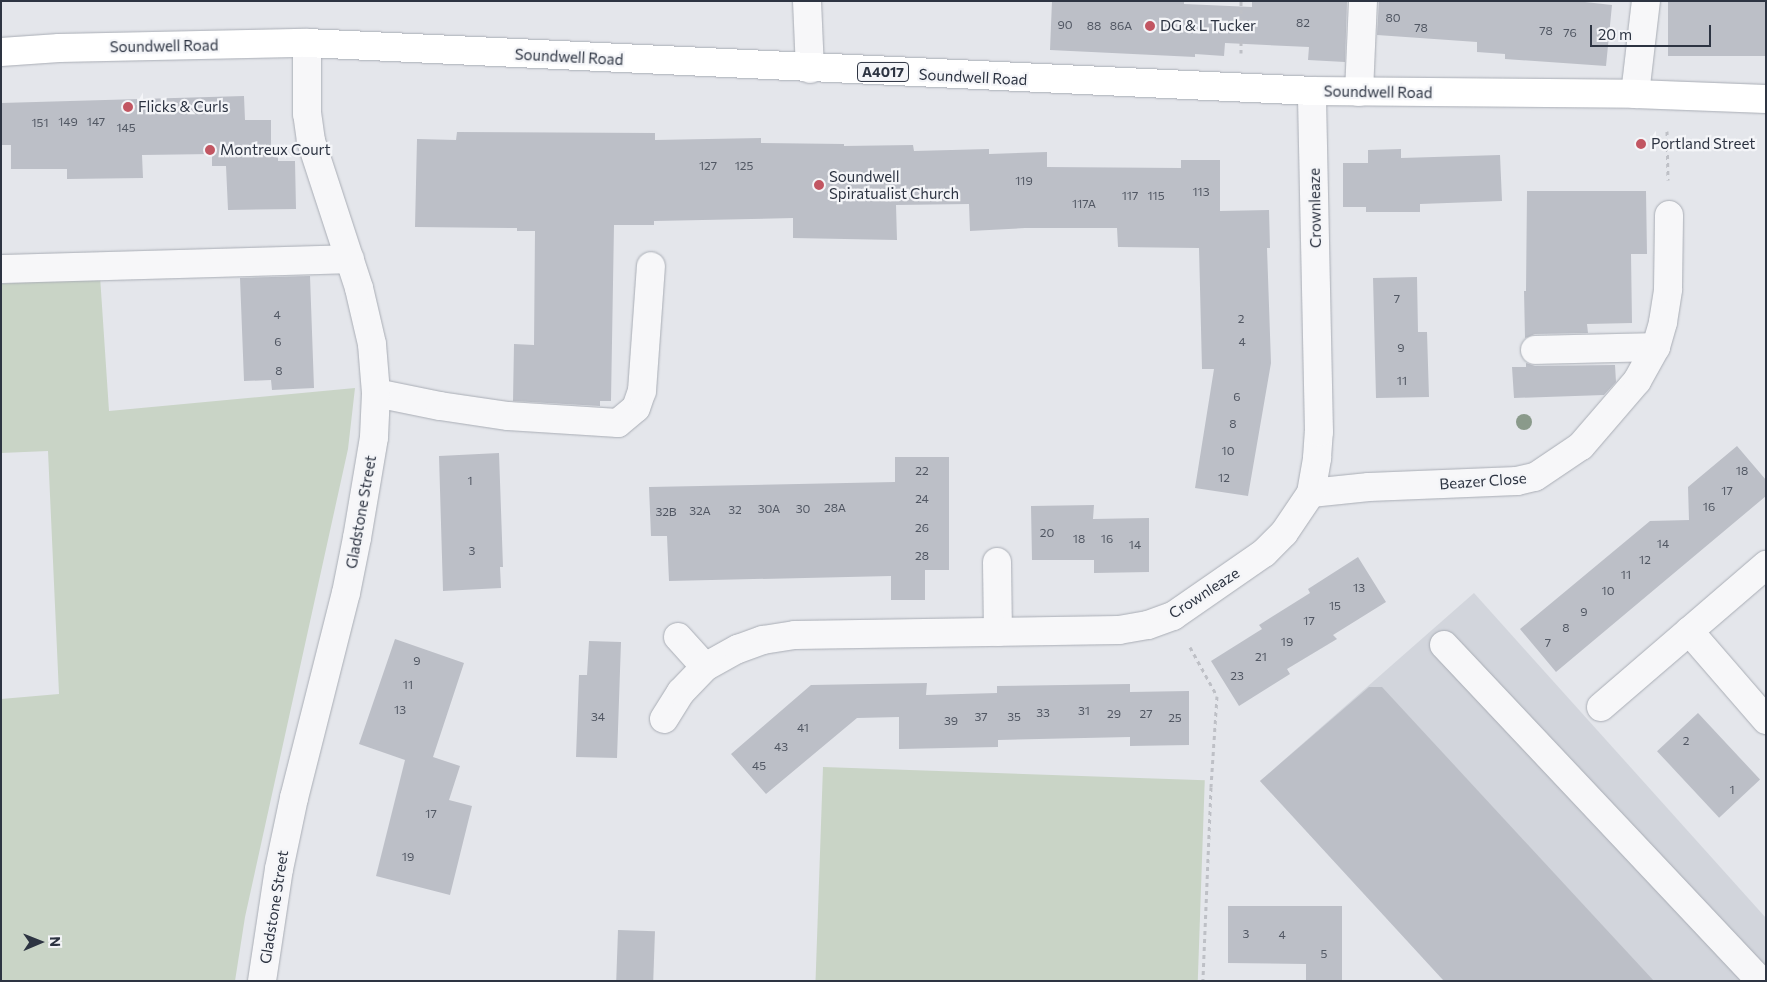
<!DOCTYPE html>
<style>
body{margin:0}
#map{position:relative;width:1767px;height:982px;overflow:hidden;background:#e4e6eb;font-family:Commissioner,sans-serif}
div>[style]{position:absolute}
.built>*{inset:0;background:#d2d5dc}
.green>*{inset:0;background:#c9d4c6;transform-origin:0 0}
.building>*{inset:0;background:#bcbfc7;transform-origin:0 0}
.path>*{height:3px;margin-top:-1.5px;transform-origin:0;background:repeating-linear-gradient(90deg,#bec0c6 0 4px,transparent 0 8px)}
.roads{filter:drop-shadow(0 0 1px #a9adb5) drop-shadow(0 0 1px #a9adb5)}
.minor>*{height:28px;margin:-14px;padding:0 14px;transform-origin:14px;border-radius:14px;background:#f7f7f9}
.major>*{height:28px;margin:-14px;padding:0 14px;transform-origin:14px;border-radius:14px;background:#fff}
.trees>*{width:16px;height:16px;margin:-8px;border-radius:50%;background:#8a9a8b}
.dots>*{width:14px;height:14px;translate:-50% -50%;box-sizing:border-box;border:2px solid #f4f5f8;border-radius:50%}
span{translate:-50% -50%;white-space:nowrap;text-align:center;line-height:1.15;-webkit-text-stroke:4.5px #f4f5f8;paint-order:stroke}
.number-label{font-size:12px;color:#515763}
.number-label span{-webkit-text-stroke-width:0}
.shield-label span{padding:1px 4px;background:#f4f5f8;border:1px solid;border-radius:4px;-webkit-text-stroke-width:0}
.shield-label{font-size:14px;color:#2d3442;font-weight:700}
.poi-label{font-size:15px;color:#2d3442}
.left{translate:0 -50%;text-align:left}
.street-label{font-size:15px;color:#2d3442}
.frame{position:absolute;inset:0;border:2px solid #2d3442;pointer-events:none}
.north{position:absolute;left:15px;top:917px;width:50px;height:50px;-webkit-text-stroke:4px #f4f5f8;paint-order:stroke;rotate:89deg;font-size:14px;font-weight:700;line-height:20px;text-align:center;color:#2d3442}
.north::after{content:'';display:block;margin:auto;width:18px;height:22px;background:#2d3442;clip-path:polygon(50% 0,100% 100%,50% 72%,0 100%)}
.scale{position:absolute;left:1590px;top:25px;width:121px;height:22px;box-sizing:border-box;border:2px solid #2d3442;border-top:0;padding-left:6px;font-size:15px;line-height:18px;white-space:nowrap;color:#2d3442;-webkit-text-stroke:4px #f4f5f8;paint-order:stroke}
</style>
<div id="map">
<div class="built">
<i style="clip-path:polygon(1474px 593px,1766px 918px,1766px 981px,1444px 981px,1260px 781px)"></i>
</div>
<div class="green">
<i style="clip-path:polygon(100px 276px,109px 411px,355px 388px,348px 449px,245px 917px,235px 981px,1px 981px,1px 699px,59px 694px,48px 451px,1px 453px,1px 284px)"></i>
<i style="left:823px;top:767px;width:382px;height:216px;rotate:2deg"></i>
</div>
<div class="building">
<i style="clip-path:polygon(1052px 1px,1184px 1px,1184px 4px,1252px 7px,1252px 1px,1347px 1px,1345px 62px,1308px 60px,1309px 47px,1225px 43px,1224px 56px,1195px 54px,1195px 57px,1050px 50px)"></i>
<i style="clip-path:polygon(1379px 1px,1576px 1px,1612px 5px,1606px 66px,1505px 59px,1505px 54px,1477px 52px,1477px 42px,1377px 35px)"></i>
<i style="left:1668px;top:1px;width:98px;height:55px"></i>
<i style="clip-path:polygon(244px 96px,245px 120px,271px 120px,271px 146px,278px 146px,278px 161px,295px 161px,296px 209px,228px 210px,226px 166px,212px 166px,212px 154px,142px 155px,143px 178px,67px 179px,67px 169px,11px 169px,11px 145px,1px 145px,1px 103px)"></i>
<i style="clip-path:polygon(457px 132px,655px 133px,655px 140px,761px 138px,761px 143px,844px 144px,844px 146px,913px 145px,914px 151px,989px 149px,989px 154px,1047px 152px,1047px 167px,1181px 168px,1181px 160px,1220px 160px,1220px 211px,1269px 210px,1270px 248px,1267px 248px,1271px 363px,1248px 496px,1195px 488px,1214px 369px,1202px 369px,1199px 248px,1118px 247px,1117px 228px,1025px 228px,970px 231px,969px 204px,896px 205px,897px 240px,793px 238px,793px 218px,654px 221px,654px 225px,614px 225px,611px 401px,600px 401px,600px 406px,513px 401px,514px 344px,534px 345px,535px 231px,517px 231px,517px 228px,415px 227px,417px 139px,456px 140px)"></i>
<i style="clip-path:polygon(1401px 149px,1401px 158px,1500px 155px,1502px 201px,1420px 204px,1420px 212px,1366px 212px,1366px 207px,1343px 207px,1343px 163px,1368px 163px,1368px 150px)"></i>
<i style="clip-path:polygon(1527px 191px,1646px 191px,1647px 254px,1631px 254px,1632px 323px,1587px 324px,1588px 333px,1535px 334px,1525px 338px,1524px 291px,1526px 291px)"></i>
<i style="clip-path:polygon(310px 276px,314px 388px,272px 390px,271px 380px,244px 381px,240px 278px)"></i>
<i style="clip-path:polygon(1417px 277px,1418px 332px,1427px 332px,1429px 397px,1376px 398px,1373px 278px)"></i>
<i style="clip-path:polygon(1526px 363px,1535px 366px,1615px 365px,1616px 382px,1604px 395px,1514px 398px,1512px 367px,1526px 367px)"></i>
<i style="clip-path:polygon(1737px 446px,1766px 480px,1766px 496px,1556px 672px,1520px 629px,1650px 521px,1689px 520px,1688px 487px)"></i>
<i style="clip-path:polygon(499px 453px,503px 567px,500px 567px,501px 588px,443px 591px,439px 456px)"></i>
<i style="clip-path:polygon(895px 457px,949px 457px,949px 570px,925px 570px,925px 600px,891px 600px,891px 576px,669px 581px,667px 536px,651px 536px,649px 487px,895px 482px)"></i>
<i style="clip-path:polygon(1094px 505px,1093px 519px,1149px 518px,1149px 572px,1094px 573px,1094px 560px,1032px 560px,1031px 506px)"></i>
<i style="clip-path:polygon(1358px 557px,1386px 602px,1333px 635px,1337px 639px,1287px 669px,1290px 674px,1239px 706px,1211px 661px,1262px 629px,1259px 625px,1310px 593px,1308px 589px)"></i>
<i style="clip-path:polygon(395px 639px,464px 663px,433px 757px,460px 766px,449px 800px,472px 806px,450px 895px,376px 876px,405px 760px,359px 744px)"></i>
<i style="clip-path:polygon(589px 641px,621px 642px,617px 758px,576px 757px,579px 675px,587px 675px)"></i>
<i style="clip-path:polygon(927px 683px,926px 695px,997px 693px,997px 686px,1130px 684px,1130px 692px,1189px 691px,1189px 745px,1130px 746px,1130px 737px,998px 740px,998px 747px,899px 749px,899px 717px,857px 718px,766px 794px,731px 754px,811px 685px)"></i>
<i style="clip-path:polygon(1369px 687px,1382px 687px,1654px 981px,1444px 981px,1260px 781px)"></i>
<i style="left:1698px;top:713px;width:91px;height:56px;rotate:47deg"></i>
<i style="clip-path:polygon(1228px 906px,1342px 906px,1342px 981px,1306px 981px,1306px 964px,1228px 963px)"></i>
<i style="left:618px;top:930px;width:37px;height:51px;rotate:2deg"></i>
</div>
<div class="path">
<i style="left:1241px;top:53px;width:52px;rotate:-90deg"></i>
<i style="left:1667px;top:131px;width:49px;rotate:88.8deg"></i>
<i style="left:1190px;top:647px;width:56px;rotate:61.1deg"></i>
<i style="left:1217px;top:696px;width:91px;rotate:93.8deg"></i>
<i style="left:1211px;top:787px;width:194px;rotate:92.4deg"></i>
</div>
<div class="roads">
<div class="minor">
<i style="left:807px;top:1px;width:68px;rotate:87.5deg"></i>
<i style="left:1359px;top:92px;width:91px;rotate:-87.5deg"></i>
<i style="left:1635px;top:94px;width:94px;rotate:-83.3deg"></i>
<i style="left:1px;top:269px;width:349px;rotate:-1.6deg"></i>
<i style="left:1535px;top:350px;width:121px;rotate:-1.4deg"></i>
<i style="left:376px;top:393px;width:65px;rotate:11.5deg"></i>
<i style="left:440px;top:406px;width:69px;rotate:8.4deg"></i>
<i style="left:508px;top:416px;width:110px;rotate:3.6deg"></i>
<i style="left:618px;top:423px;width:23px;rotate:-40deg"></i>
<i style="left:636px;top:408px;width:18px;rotate:-71deg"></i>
<i style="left:642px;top:391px;width:125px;rotate:-85.9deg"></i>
<i style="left:1311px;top:493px;width:58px;rotate:-5.9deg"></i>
<i style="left:1369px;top:487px;width:148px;rotate:-2.3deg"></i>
<i style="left:1517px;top:481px;width:18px;rotate:-13deg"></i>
<i style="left:1535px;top:477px;width:55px;rotate:-34deg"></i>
<i style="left:1581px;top:446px;width:86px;rotate:-49.3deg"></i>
<i style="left:1637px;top:381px;width:39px;rotate:-61deg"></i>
<i style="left:1656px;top:347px;width:26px;rotate:-74deg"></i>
<i style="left:1663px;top:322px;width:33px;rotate:-81deg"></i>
<i style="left:1668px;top:289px;width:74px;rotate:-89.2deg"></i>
<i style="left:997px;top:562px;width:70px;rotate:89.2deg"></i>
<i style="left:1689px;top:631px;width:118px;rotate:49.1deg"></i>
<i style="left:678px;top:637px;width:40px;rotate:48deg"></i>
<i style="left:1444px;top:645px;width:462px;rotate:46.7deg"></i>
<i style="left:1601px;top:707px;width:218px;rotate:-40.7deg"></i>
<i style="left:664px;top:719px;width:32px;rotate:-58deg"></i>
<i style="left:681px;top:692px;width:35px;rotate:-46deg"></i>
<i style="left:705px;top:667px;width:38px;rotate:-29deg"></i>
<i style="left:738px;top:649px;width:27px;rotate:-20deg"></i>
<i style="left:763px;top:640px;width:32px;rotate:-9deg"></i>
<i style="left:795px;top:635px;width:324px;rotate:-0.9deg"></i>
<i style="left:1119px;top:630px;width:29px;rotate:-10deg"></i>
<i style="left:1148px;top:625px;width:27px;rotate:-20deg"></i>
<i style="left:1173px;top:616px;width:111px;rotate:-34.7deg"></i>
<i style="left:1264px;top:553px;width:28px;rotate:-45deg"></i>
<i style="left:1284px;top:533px;width:48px;rotate:-56deg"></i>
<i style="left:1311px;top:493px;width:36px;rotate:-80deg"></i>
<i style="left:1317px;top:458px;width:26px;rotate:-86deg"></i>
<i style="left:1319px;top:432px;width:341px;rotate:-91.2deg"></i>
<i style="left:262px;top:981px;width:113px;rotate:-81.4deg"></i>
<i style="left:279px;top:869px;width:73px;rotate:-78.1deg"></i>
<i style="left:294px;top:798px;width:211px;rotate:-75.8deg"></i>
<i style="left:346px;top:593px;width:56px;rotate:-78.7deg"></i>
<i style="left:357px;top:538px;width:102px;rotate:-80.4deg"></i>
<i style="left:374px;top:437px;width:44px;rotate:-87.4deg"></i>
<i style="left:376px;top:393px;width:49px;rotate:-94.7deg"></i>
<i style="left:372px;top:344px;width:57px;rotate:-103.1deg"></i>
<i style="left:359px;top:288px;width:155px;rotate:-108.1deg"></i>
<i style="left:311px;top:141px;width:27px;rotate:-98deg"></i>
<i style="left:307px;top:114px;width:71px;rotate:-90deg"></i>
</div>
<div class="major">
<i style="left:1px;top:52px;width:58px;rotate:-3.9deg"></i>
<i style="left:59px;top:48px;width:248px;rotate:-1.2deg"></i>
<i style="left:307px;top:43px;width:1006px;rotate:2.73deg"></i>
<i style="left:1312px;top:91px;width:323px;rotate:0.5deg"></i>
<i style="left:1635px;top:94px;width:131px;rotate:2.2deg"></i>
</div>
</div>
<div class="trees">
<i style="left:1524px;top:422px"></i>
</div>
<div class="dots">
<i style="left:1150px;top:26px;background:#c25662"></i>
<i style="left:128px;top:107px;background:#c25662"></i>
<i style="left:1641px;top:144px;background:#c25662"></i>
<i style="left:210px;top:150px;background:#c25662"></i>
<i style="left:819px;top:185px;background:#c25662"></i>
</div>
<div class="number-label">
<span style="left:1393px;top:18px">80</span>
<span style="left:1303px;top:23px">82</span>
<span style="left:1065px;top:25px">90</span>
<span style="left:1094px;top:26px">88</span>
<span style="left:1121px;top:26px">86A</span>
<span style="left:1421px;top:28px">78</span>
<span style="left:1546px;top:31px">78</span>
<span style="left:1570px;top:33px">76</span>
<span style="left:68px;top:122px">149</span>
<span style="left:96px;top:122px">147</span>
<span style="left:40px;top:123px">151</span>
<span style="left:126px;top:128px">145</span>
<span style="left:708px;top:166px">127</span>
<span style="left:744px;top:166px">125</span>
<span style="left:1024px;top:181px">119</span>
<span style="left:1201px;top:192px">113</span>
<span style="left:1130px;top:196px">117</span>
<span style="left:1156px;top:196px">115</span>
<span style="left:1084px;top:204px">117A</span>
<span style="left:1397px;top:299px">7</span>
<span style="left:277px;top:315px">4</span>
<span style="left:1241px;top:319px">2</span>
<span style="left:278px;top:342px">6</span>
<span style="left:1242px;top:342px">4</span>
<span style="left:1401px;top:348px">9</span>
<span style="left:279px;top:371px">8</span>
<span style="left:1402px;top:381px">11</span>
<span style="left:1237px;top:397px">6</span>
<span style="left:1233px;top:424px">8</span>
<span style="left:1228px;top:451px">10</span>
<span style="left:922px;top:471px">22</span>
<span style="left:1742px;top:471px">18</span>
<span style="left:1224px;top:478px">12</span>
<span style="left:470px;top:481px">1</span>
<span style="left:1727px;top:491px">17</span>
<span style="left:922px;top:499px">24</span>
<span style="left:1709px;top:507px">16</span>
<span style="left:835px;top:508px">28A</span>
<span style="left:769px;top:509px">30A</span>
<span style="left:803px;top:509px">30</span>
<span style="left:735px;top:510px">32</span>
<span style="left:700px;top:511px">32A</span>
<span style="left:666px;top:512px">32B</span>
<span style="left:922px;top:528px">26</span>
<span style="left:1047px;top:533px">20</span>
<span style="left:1079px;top:539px">18</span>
<span style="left:1107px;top:539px">16</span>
<span style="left:1663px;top:544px">14</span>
<span style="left:1135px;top:545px">14</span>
<span style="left:472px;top:551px">3</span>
<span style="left:922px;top:556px">28</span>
<span style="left:1645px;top:560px">12</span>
<span style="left:1626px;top:575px">11</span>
<span style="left:1359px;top:588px">13</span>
<span style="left:1608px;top:591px">10</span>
<span style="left:1335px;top:606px">15</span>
<span style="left:1584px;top:612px">9</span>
<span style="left:1309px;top:621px">17</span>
<span style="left:1566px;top:628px">8</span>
<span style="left:1287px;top:642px">19</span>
<span style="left:1548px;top:643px">7</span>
<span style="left:1261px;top:657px">21</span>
<span style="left:417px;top:661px">9</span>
<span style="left:1237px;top:676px">23</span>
<span style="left:408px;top:685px">11</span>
<span style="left:400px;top:710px">13</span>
<span style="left:1084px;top:711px">31</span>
<span style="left:1043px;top:713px">33</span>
<span style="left:1114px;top:714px">29</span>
<span style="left:1146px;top:714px">27</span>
<span style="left:598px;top:717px">34</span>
<span style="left:981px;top:717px">37</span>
<span style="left:1014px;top:717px">35</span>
<span style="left:1175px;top:718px">25</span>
<span style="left:951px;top:721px">39</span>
<span style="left:803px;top:728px">41</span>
<span style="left:1686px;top:741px">2</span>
<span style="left:781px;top:747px">43</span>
<span style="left:759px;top:766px">45</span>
<span style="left:1732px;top:790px">1</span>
<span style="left:431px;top:814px">17</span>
<span style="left:408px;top:857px">19</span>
<span style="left:1246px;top:934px">3</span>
<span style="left:1282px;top:935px">4</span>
<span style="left:1324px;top:954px">5</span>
</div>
<div class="shield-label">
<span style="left:883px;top:72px">A4017</span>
</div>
<div class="poi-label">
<span class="left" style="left:1160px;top:26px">DG &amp; L Tucker</span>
<span class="left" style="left:138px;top:107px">Flicks &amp; Curls</span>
<span class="left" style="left:1651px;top:144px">Portland Street</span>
<span class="left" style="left:220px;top:150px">Montreux Court</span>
<span class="left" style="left:829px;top:185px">Soundwell<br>Spiratualist Church</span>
</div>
<div class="street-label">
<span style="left:164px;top:46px;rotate:-1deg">Soundwell Road</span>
<span style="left:569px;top:57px;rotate:3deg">Soundwell Road</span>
<span style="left:973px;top:77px;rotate:3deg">Soundwell Road</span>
<span style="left:1378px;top:92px;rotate:1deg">Soundwell Road</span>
<span style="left:1315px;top:208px;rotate:-91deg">Crownleaze</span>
<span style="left:1483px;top:481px;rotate:-4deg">Beazer Close</span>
<span style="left:361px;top:512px;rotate:-80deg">Gladstone Street</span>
<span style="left:1204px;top:593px;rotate:-33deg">Crownleaze</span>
<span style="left:274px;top:907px;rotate:-81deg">Gladstone Street</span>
</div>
<div class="frame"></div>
<div class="north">N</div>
<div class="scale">20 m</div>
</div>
